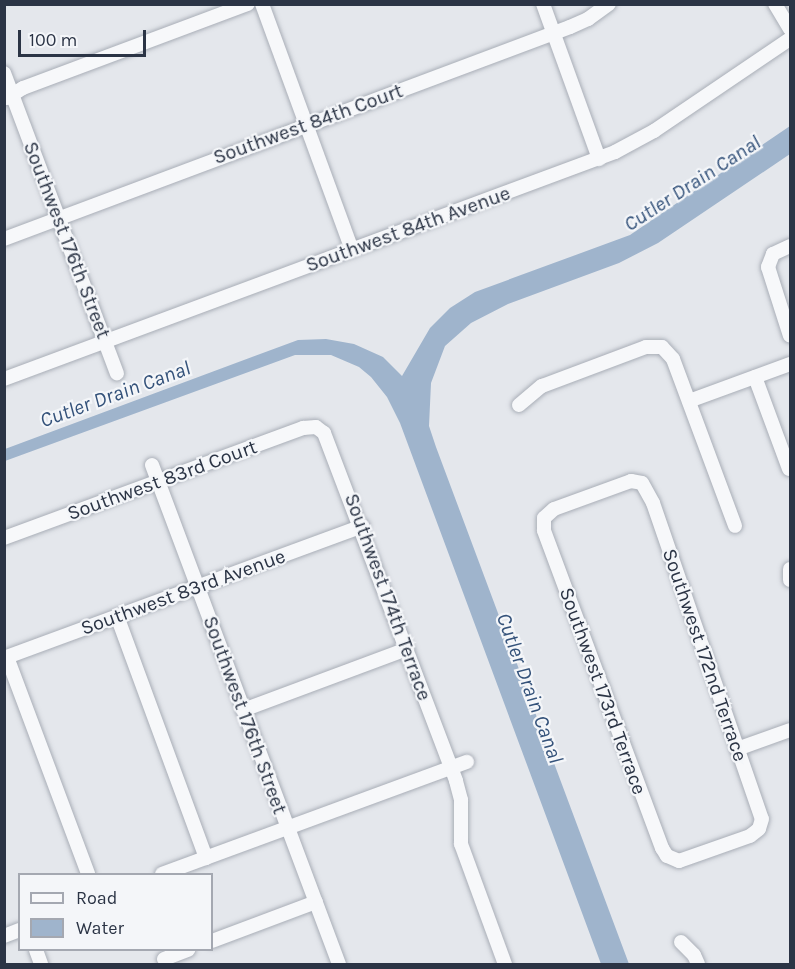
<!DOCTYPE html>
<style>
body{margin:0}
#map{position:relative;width:795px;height:969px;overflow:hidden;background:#e4e7ec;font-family:Karla,sans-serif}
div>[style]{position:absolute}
.water>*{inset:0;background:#9fb4cc}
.roads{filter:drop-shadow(0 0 2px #a9aeb7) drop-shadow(0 0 2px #a9aeb7)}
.minor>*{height:14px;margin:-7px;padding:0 7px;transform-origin:7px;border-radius:7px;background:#f7f8fa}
span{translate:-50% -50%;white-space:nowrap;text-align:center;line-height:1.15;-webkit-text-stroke:4.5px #f4f6f9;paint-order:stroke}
.street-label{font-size:20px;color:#2b3445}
.water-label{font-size:21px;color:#34527a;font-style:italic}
.frame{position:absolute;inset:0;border:6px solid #2b3445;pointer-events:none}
.legend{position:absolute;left:18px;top:873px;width:195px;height:78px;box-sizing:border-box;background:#f4f6f9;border:2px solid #a4a8b1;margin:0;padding:8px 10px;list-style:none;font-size:18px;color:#2b3445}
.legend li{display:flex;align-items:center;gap:12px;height:30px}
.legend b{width:30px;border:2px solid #a4a8b1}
.scale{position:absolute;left:18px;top:30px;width:128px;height:27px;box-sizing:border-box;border:3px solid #2b3445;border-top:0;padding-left:8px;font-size:18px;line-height:21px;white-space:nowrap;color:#2b3445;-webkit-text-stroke:4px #f4f6f9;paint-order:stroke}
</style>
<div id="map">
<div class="water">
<i style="clip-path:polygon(790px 126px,790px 154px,658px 243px,619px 263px,508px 304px,471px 323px,445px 346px,431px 383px,429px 426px,436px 447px,629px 964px,601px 964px,400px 423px,387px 397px,371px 377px,359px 367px,331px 355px,295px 355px,5px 461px,5px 449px,298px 340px,326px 339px,354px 344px,383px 357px,402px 376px,430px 328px,450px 308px,475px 292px,630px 235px)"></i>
</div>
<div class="roads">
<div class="minor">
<i style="left:262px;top:4px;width:262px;rotate:69.9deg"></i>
<i style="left:543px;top:4px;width:165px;rotate:70.1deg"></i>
<i style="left:775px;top:4px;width:29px;rotate:59deg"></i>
<i style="left:4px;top:73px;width:321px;rotate:69.4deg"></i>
<i style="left:7px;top:98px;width:19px;rotate:-32deg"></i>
<i style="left:23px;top:88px;width:240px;rotate:-20.5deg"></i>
<i style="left:4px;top:239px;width:604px;rotate:-20.53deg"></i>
<i style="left:570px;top:27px;width:20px;rotate:-24deg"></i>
<i style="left:588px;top:19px;width:26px;rotate:-36deg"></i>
<i style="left:790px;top:246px;width:19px;rotate:155deg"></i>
<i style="left:773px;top:254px;width:14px;rotate:111deg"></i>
<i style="left:768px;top:267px;width:72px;rotate:72.3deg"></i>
<i style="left:755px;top:377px;width:98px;rotate:69.7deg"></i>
<i style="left:4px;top:379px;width:652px;rotate:-20.38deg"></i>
<i style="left:615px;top:152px;width:44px;rotate:-28.3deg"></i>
<i style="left:654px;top:131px;width:164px;rotate:-34.1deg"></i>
<i style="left:689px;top:401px;width:108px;rotate:-20.1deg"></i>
<i style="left:519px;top:405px;width:30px;rotate:-40deg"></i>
<i style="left:542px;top:386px;width:111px;rotate:-20.6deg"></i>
<i style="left:646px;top:347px;width:16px"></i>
<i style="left:662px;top:347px;width:16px;rotate:47deg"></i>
<i style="left:673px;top:359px;width:178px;rotate:69.6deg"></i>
<i style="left:152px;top:465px;width:533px;rotate:69.46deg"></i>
<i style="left:631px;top:481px;width:11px;rotate:10deg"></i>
<i style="left:642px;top:483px;width:23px;rotate:61deg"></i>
<i style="left:653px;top:503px;width:334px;rotate:71deg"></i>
<i style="left:762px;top:819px;width:10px;rotate:107deg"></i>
<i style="left:759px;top:829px;width:11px;rotate:142deg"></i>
<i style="left:750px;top:836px;width:75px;rotate:160.6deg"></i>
<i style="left:679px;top:861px;width:13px;rotate:-157deg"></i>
<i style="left:667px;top:856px;width:9px;rotate:-122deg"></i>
<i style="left:662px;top:848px;width:339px;rotate:-110.4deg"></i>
<i style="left:544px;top:530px;width:12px;rotate:-90deg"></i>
<i style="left:544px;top:518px;width:13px;rotate:-42deg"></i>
<i style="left:554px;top:509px;width:82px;rotate:-20deg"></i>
<i style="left:4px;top:538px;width:319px;rotate:-20.2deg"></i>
<i style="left:303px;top:428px;width:13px;rotate:-4deg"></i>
<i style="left:316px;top:427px;width:10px;rotate:37deg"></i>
<i style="left:324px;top:433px;width:372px;rotate:69.2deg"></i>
<i style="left:456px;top:781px;width:20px;rotate:75deg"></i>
<i style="left:461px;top:800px;width:44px;rotate:90deg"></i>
<i style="left:461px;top:844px;width:128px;rotate:69.9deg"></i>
<i style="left:790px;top:569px;width:11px;rotate:90deg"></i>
<i style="left:117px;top:616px;width:258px;rotate:69.8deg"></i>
<i style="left:7px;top:657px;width:232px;rotate:69.5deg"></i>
<i style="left:4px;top:658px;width:382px;rotate:-20.2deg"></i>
<i style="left:243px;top:710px;width:175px;rotate:-20.4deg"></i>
<i style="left:737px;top:749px;width:56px;rotate:-19.7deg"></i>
<i style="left:162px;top:874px;width:325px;rotate:-20.2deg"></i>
<i style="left:4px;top:936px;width:17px;rotate:-21deg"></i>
<i style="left:212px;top:941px;width:111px;rotate:-20.6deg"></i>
<i style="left:681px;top:942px;width:18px;rotate:45deg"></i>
<i style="left:694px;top:955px;width:10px;rotate:66deg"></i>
<i style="left:36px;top:950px;width:15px;rotate:70deg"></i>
<i style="left:164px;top:959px;width:26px;rotate:-21deg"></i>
</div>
</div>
<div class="street-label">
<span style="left:308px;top:124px;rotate:-20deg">Southwest 84th Court</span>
<span style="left:408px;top:229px;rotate:-20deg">Southwest 84th Avenue</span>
<span style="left:67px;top:240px;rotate:69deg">Southwest 176th Street</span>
<span style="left:162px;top:480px;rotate:-20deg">Southwest 83rd Court</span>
<span style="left:183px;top:592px;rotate:-20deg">Southwest 83rd Avenue</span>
<span style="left:388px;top:597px;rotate:70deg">Southwest 174th Terrace</span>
<span style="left:705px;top:655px;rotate:71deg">Southwest 172nd Terrace</span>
<span style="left:603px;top:691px;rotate:70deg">Southwest 173rd Terrace</span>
<span style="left:245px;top:715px;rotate:70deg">Southwest 176th Street</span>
</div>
<div class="water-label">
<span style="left:692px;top:183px;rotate:-33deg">Cutler Drain Canal</span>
<span style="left:115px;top:394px;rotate:-20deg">Cutler Drain Canal</span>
<span style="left:530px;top:688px;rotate:70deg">Cutler Drain Canal</span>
</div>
<div class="frame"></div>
<ul class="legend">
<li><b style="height:8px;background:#f7f8fa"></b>Road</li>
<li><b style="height:16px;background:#9fb4cc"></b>Water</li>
</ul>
<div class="scale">100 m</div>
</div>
